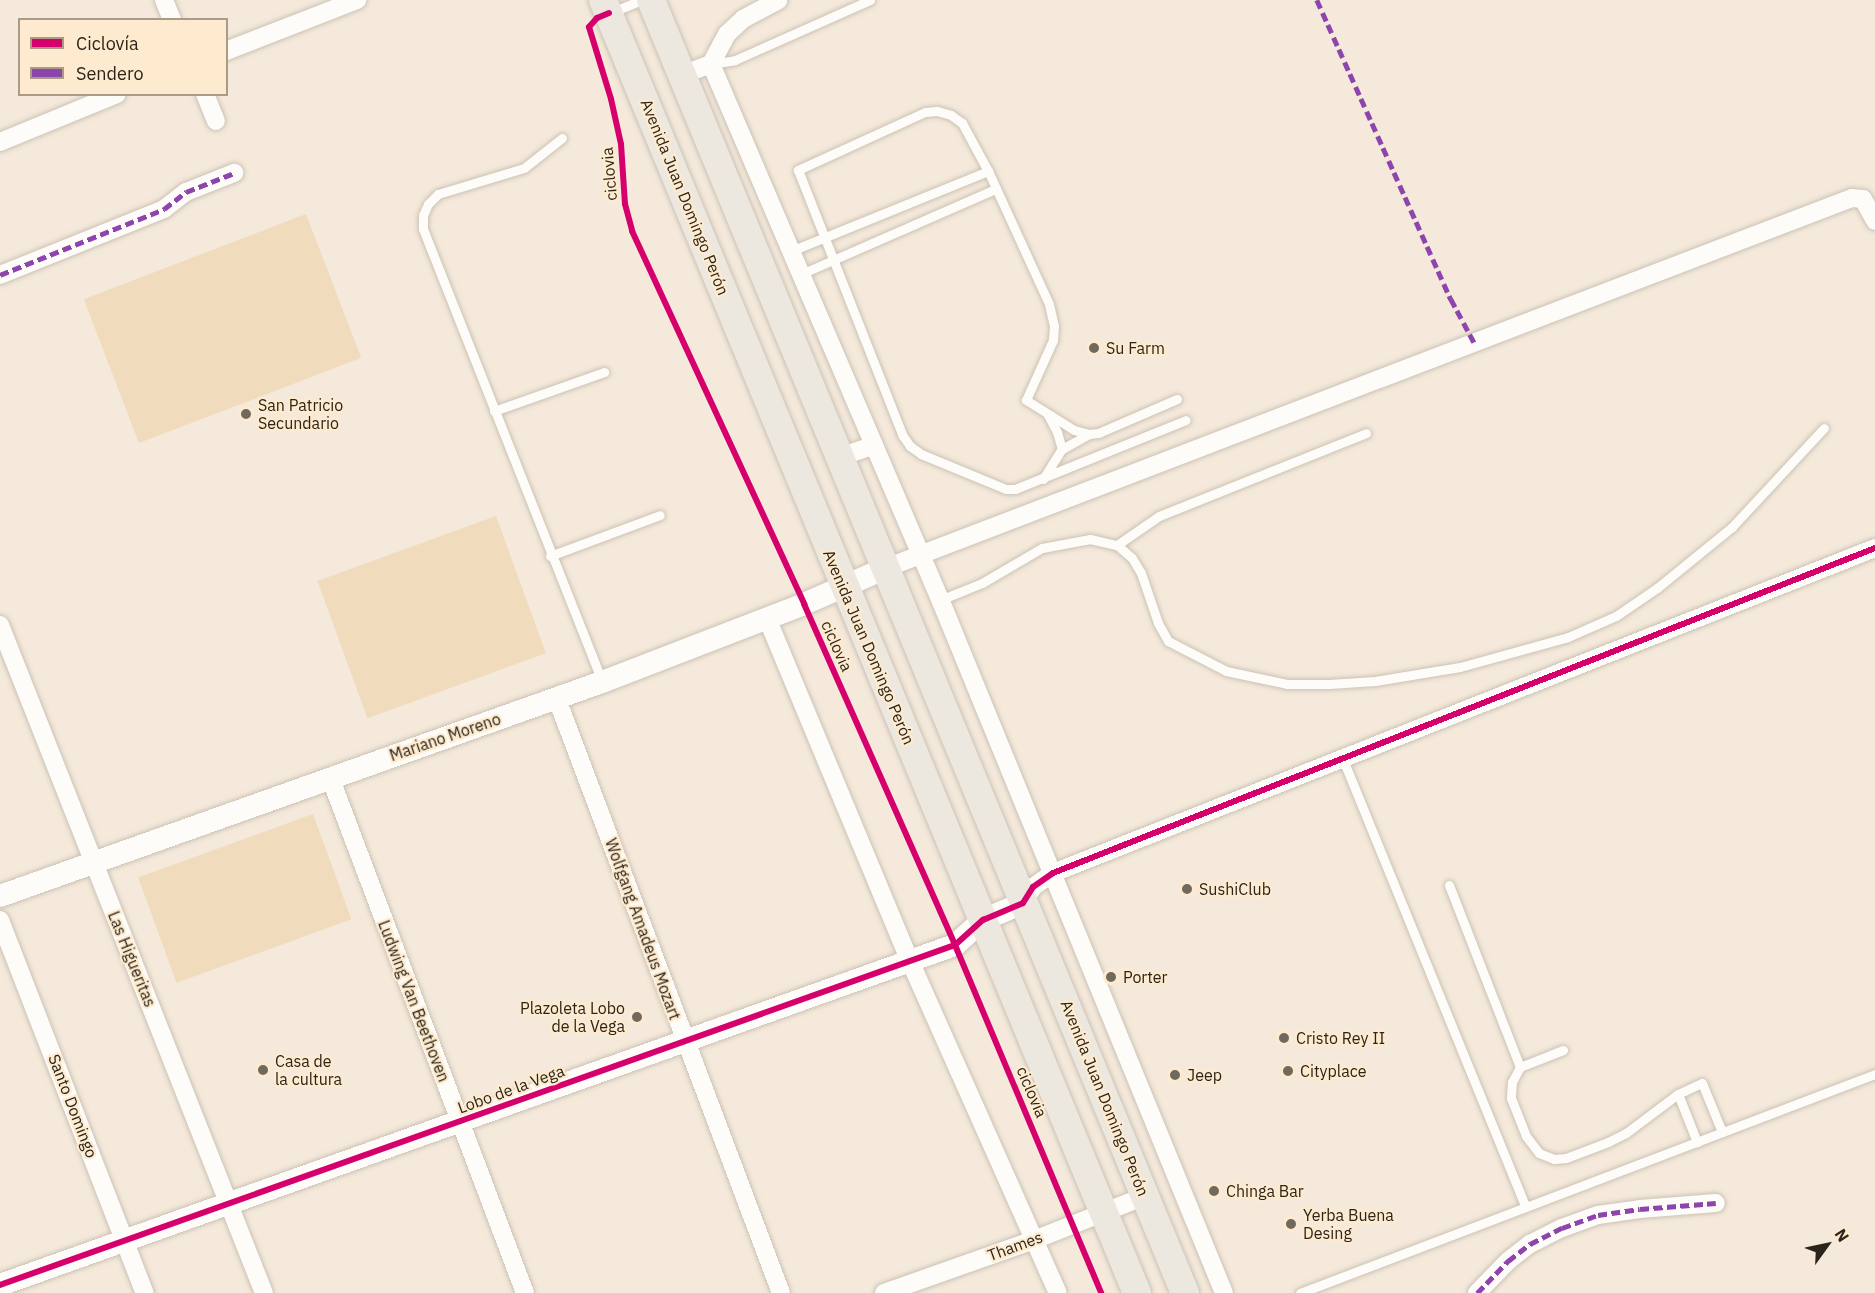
<!DOCTYPE html>
<meta charset="utf-8">
<style>
body{margin:0}
#map{position:relative;width:1875px;height:1293px;overflow:hidden;background:#f4e9da;font-family:"IBM Plex Sans",sans-serif}
div>[style]{position:absolute}
.green>*{inset:0;background:#f0dbbd;transform-origin:0 0}
.roads{filter:drop-shadow(0 0 2px #cbc2b6) drop-shadow(0 0 2px #cbc2b6)}
.service>*{height:9px;margin:-4.5px;padding:0 4.5px;transform-origin:4.5px;border-radius:4.5px;background:#fdfcf9}
.minor>*{height:18px;margin:-9px;padding:0 9px;transform-origin:9px;border-radius:9px;background:#fdfcf9}
.tertiary>*{height:22px;margin:-11px;padding:0 11px;transform-origin:11px;border-radius:11px;background:#fdfcf9}
.primary>*{height:28px;margin:-14px;padding:0 14px;transform-origin:14px;border-radius:14px;background:#ece7df}
.quiet>*{height:4.5px;margin-top:-2.25px;transform-origin:0;background:repeating-linear-gradient(90deg,#8e44ad 0 9px,transparent 0 13.5px)}
.cycleway>*{height:6px;margin:-3px;padding:0 3px;transform-origin:3px;border-radius:3px;background:#d6006c}
.dots>*{width:16px;height:16px;translate:-50% -50%;box-sizing:border-box;border:3px solid #feebcf;border-radius:50%}
span{translate:-50% -50%;white-space:nowrap;text-align:center;line-height:1.15;-webkit-text-stroke:4.5px #feebcf;paint-order:stroke}
.street-label{font-size:16px;color:#2b241a}
.poi-label{font-size:16px;color:#2b241a}
.left{translate:0 -50%;text-align:left}
.right{translate:-100% -50%;text-align:right}
.legend{position:absolute;left:18px;top:18px;width:210px;height:78px;box-sizing:border-box;background:#feebcf;border:2px solid #aa9b87;margin:0;padding:8px 10px;list-style:none;font-size:18px;color:#2b241a}
.legend li{display:flex;align-items:center;gap:12px;height:30px}
.legend b{width:30px;border:2px solid #aa9b87}
.north{position:absolute;left:1797px;top:1215px;width:60px;height:60px;-webkit-text-stroke:4px #feebcf;paint-order:stroke;rotate:57deg;font-size:16px;font-weight:700;line-height:24px;text-align:center;color:#2b241a}
.north::after{content:'';display:block;margin:auto;width:21px;height:27px;background:#2b241a;clip-path:polygon(50% 0,100% 100%,50% 72%,0 100%)}
</style>
<div id="map">
<div class="green">
<i style="left:306px;top:214px;width:154px;height:238px;rotate:69deg"></i>
<i style="left:496px;top:516px;width:146px;height:190px;rotate:70deg"></i>
<i style="left:313px;top:814px;width:112px;height:186px;rotate:70deg"></i>
</div>
<div class="roads">
<div class="service">
<i style="left:612px;top:12px;width:32px;rotate:-22deg"></i>
<i style="left:711px;top:64px;width:24px;rotate:-9deg"></i>
<i style="left:735px;top:60px;width:148px;rotate:-24deg"></i>
<i style="left:562px;top:138px;width:48px;rotate:141.7deg"></i>
<i style="left:524px;top:168px;width:90px;rotate:163.2deg"></i>
<i style="left:438px;top:194px;width:14px;rotate:135deg"></i>
<i style="left:428px;top:204px;width:12px;rotate:114deg"></i>
<i style="left:423px;top:215px;width:14px;rotate:90deg"></i>
<i style="left:423px;top:229px;width:487px;rotate:68.4deg"></i>
<i style="left:791px;top:251px;width:213px;rotate:-22.1deg"></i>
<i style="left:801px;top:274px;width:213px;rotate:-23.6deg"></i>
<i style="left:1177px;top:399px;width:86px;rotate:156.7deg"></i>
<i style="left:1098px;top:433px;width:9px;rotate:174deg"></i>
<i style="left:1089px;top:434px;width:16px;rotate:-165deg"></i>
<i style="left:1074px;top:430px;width:57px;rotate:-148deg"></i>
<i style="left:1026px;top:400px;width:66px;rotate:-65.8deg"></i>
<i style="left:1053px;top:340px;width:14px;rotate:-86deg"></i>
<i style="left:1054px;top:326px;width:23px;rotate:-103deg"></i>
<i style="left:1049px;top:304px;width:146px;rotate:-114.6deg"></i>
<i style="left:988px;top:171px;width:55px;rotate:-118.4deg"></i>
<i style="left:962px;top:123px;width:14px;rotate:-144deg"></i>
<i style="left:951px;top:115px;width:15px;rotate:-164deg"></i>
<i style="left:937px;top:111px;width:12px;rotate:175deg"></i>
<i style="left:925px;top:112px;width:140px;rotate:155.5deg"></i>
<i style="left:798px;top:170px;width:286px;rotate:68.5deg"></i>
<i style="left:903px;top:436px;width:12px;rotate:55deg"></i>
<i style="left:910px;top:446px;width:14px;rotate:36deg"></i>
<i style="left:921px;top:454px;width:92px;rotate:22.4deg"></i>
<i style="left:1006px;top:489px;width:9px"></i>
<i style="left:1015px;top:489px;width:184px;rotate:-22deg"></i>
<i style="left:494px;top:411px;width:117px;rotate:-19.5deg"></i>
<i style="left:1048px;top:415px;width:19px;rotate:62deg"></i>
<i style="left:1057px;top:432px;width:18px;rotate:74deg"></i>
<i style="left:1043px;top:479px;width:36px;rotate:-58deg"></i>
<i style="left:1062px;top:449px;width:31px;rotate:-29deg"></i>
<i style="left:1117px;top:545px;width:51px;rotate:-34.6deg"></i>
<i style="left:1159px;top:516px;width:223px;rotate:-21.8deg"></i>
<i style="left:550px;top:556px;width:117px;rotate:-20.4deg"></i>
<i style="left:940px;top:600px;width:45px;rotate:-22deg"></i>
<i style="left:982px;top:583px;width:69px;rotate:-30.3deg"></i>
<i style="left:1042px;top:548px;width:49px;rotate:-10.6deg"></i>
<i style="left:1090px;top:539px;width:28px;rotate:13deg"></i>
<i style="left:1117px;top:545px;width:20px;rotate:41deg"></i>
<i style="left:1132px;top:558px;width:17px;rotate:59deg"></i>
<i style="left:1141px;top:573px;width:53px;rotate:71.2deg"></i>
<i style="left:1158px;top:623px;width:21px;rotate:61deg"></i>
<i style="left:1168px;top:641px;width:65px;rotate:27.3deg"></i>
<i style="left:1226px;top:671px;width:62px;rotate:12deg"></i>
<i style="left:1287px;top:684px;width:42px"></i>
<i style="left:1329px;top:684px;width:46px;rotate:-3.7deg"></i>
<i style="left:1375px;top:681px;width:86px;rotate:-9.4deg"></i>
<i style="left:1460px;top:667px;width:112px;rotate:-15.5deg"></i>
<i style="left:1568px;top:637px;width:52px;rotate:-23.6deg"></i>
<i style="left:1616px;top:616px;width:50px;rotate:-34.3deg"></i>
<i style="left:1657px;top:588px;width:97px;rotate:-39.1deg"></i>
<i style="left:1732px;top:527px;width:135px;rotate:-47.1deg"></i>
<i style="left:1342px;top:757px;width:486px;rotate:67.8deg"></i>
<i style="left:1449px;top:885px;width:195px;rotate:68.7deg"></i>
<i style="left:1563px;top:1050px;width:46px;rotate:158.4deg"></i>
<i style="left:1520px;top:1067px;width:17px;rotate:118deg"></i>
<i style="left:1512px;top:1082px;width:16px;rotate:94deg"></i>
<i style="left:1511px;top:1098px;width:41px;rotate:68.5deg"></i>
<i style="left:1526px;top:1136px;width:21px;rotate:53deg"></i>
<i style="left:1539px;top:1153px;width:16px;rotate:22deg"></i>
<i style="left:1554px;top:1159px;width:12px;rotate:-5deg"></i>
<i style="left:1566px;top:1158px;width:45px;rotate:-20.9deg"></i>
<i style="left:1608px;top:1142px;width:20px;rotate:-27deg"></i>
<i style="left:1626px;top:1133px;width:65px;rotate:-36.9deg"></i>
<i style="left:1678px;top:1094px;width:26px;rotate:-25deg"></i>
<i style="left:1702px;top:1083px;width:53px;rotate:67.8deg"></i>
<i style="left:1678px;top:1094px;width:52px;rotate:68.4deg"></i>
<i style="left:1300px;top:1293px;width:615px;rotate:-20.85deg"></i>
</div>
<div class="minor">
<i style="left:164px;top:0;width:22px;rotate:68deg"></i>
<i style="left:226px;top:51px;width:141px;rotate:-21.3deg"></i>
<i style="left:711px;top:64px;width:587px;rotate:66.84deg"></i>
<i style="left:942px;top:604px;width:744px;rotate:67.74deg"></i>
<i style="left:682px;top:75px;width:31px;rotate:-21deg"></i>
<i style="left:711px;top:64px;width:34px;rotate:-62deg"></i>
<i style="left:727px;top:34px;width:22px;rotate:-43deg"></i>
<i style="left:743px;top:19px;width:40px;rotate:-28deg"></i>
<i style="left:205px;top:94px;width:29px;rotate:68deg"></i>
<i style="left:0;top:142px;width:126px;rotate:-22.3deg"></i>
<i style="left:0;top:275px;width:177px;rotate:-21.9deg"></i>
<i style="left:164px;top:209px;width:28px;rotate:-38deg"></i>
<i style="left:186px;top:192px;width:52px;rotate:-21.6deg"></i>
<i style="left:840px;top:457px;width:36px;rotate:-19deg"></i>
<i style="left:886px;top:568px;width:1034px;rotate:-20.96deg"></i>
<i style="left:1852px;top:198px;width:11px;rotate:5deg"></i>
<i style="left:1863px;top:199px;width:25px;rotate:61deg"></i>
<i style="left:767px;top:618px;width:372px;rotate:67.4deg"></i>
<i style="left:910px;top:961px;width:363px;rotate:66deg"></i>
<i style="left:0;top:625px;width:718px;rotate:68.44deg"></i>
<i style="left:557px;top:699px;width:635px;rotate:69.34deg"></i>
<i style="left:330px;top:777px;width:552px;rotate:69.3deg"></i>
<i style="left:1023px;top:903px;width:19px;rotate:-58deg"></i>
<i style="left:1033px;top:887px;width:24px;rotate:-35deg"></i>
<i style="left:1053px;top:873px;width:884px;rotate:-21.57deg"></i>
<i style="left:0;top:920px;width:400px;rotate:68.8deg"></i>
<i style="left:884px;top:1293px;width:159px;rotate:-19.5deg"></i>
<i style="left:1034px;top:1240px;width:119px;rotate:-21.6deg"></i>
<i style="left:1477px;top:1293px;width:45px;rotate:-45.9deg"></i>
<i style="left:1508px;top:1261px;width:28px;rotate:-38deg"></i>
<i style="left:1530px;top:1244px;width:36px;rotate:-27deg"></i>
<i style="left:1562px;top:1228px;width:38px;rotate:-20deg"></i>
<i style="left:1598px;top:1215px;width:42px;rotate:-8.1deg"></i>
<i style="left:1640px;top:1209px;width:76px;rotate:-4.5deg"></i>
</div>
<div class="tertiary">
<i style="left:0;top:896px;width:639px;rotate:-19.57deg"></i>
<i style="left:602px;top:682px;width:217px;rotate:-21.1deg"></i>
<i style="left:804px;top:604px;width:90px;rotate:-23.7deg"></i>
<i style="left:0;top:1285px;width:1014px;rotate:-19.6deg"></i>
<i style="left:955px;top:945px;width:38px;rotate:-42deg"></i>
<i style="left:983px;top:920px;width:43px;rotate:-23deg"></i>
</div>
<div class="primary">
<i style="left:603px;top:0;width:1399px;rotate:67.56deg"></i>
<i style="left:651px;top:0;width:1399px;rotate:67.56deg"></i>
</div>
</div>
<div class="quiet">
<i style="left:1317px;top:0;width:328px;rotate:65.9deg"></i>
<i style="left:1451px;top:299px;width:49px;rotate:61.9deg"></i>
<i style="left:0;top:275px;width:177px;rotate:-21.9deg"></i>
<i style="left:164px;top:209px;width:28px;rotate:-38deg"></i>
<i style="left:186px;top:192px;width:52px;rotate:-21.6deg"></i>
<i style="left:1477px;top:1293px;width:45px;rotate:-45.9deg"></i>
<i style="left:1508px;top:1261px;width:28px;rotate:-38deg"></i>
<i style="left:1530px;top:1244px;width:36px;rotate:-27deg"></i>
<i style="left:1562px;top:1228px;width:38px;rotate:-20deg"></i>
<i style="left:1598px;top:1215px;width:42px;rotate:-8.1deg"></i>
<i style="left:1640px;top:1209px;width:76px;rotate:-4.5deg"></i>
</div>
<div class="cycleway">
<i style="left:609px;top:13px;width:13px;rotate:157deg"></i>
<i style="left:597px;top:18px;width:12px;rotate:132deg"></i>
<i style="left:589px;top:27px;width:75px;rotate:73deg"></i>
<i style="left:611px;top:99px;width:46px;rotate:77.5deg"></i>
<i style="left:621px;top:144px;width:60px;rotate:86.2deg"></i>
<i style="left:625px;top:204px;width:28px;rotate:75deg"></i>
<i style="left:632px;top:231px;width:411px;rotate:65.2deg"></i>
<i style="left:804px;top:604px;width:373px;rotate:66.1deg"></i>
<i style="left:955px;top:945px;width:377px;rotate:67.2deg"></i>
<i style="left:0;top:1285px;width:1014px;rotate:-19.6deg"></i>
<i style="left:955px;top:945px;width:38px;rotate:-42deg"></i>
<i style="left:983px;top:920px;width:43px;rotate:-23deg"></i>
<i style="left:1023px;top:903px;width:19px;rotate:-58deg"></i>
<i style="left:1033px;top:887px;width:24px;rotate:-35deg"></i>
<i style="left:1053px;top:873px;width:884px;rotate:-21.57deg"></i>
</div>
<div class="dots">
<i style="left:1094px;top:348px;background:#71695d"></i>
<i style="left:246px;top:414px;background:#71695d"></i>
<i style="left:1187px;top:889px;background:#71695d"></i>
<i style="left:1111px;top:977px;background:#71695d"></i>
<i style="left:637px;top:1017px;background:#71695d"></i>
<i style="left:1284px;top:1038px;background:#71695d"></i>
<i style="left:263px;top:1070px;background:#71695d"></i>
<i style="left:1288px;top:1071px;background:#71695d"></i>
<i style="left:1175px;top:1075px;background:#71695d"></i>
<i style="left:1214px;top:1191px;background:#71695d"></i>
<i style="left:1291px;top:1224px;background:#71695d"></i>
</div>
<div class="street-label">
<span style="left:609px;top:174px;rotate:-95deg">ciclovia</span>
<span style="left:685px;top:197px;rotate:68deg">Avenida Juan Domingo Perón</span>
<span style="left:837px;top:646px;rotate:66deg">ciclovia</span>
<span style="left:869px;top:647px;rotate:67deg">Avenida Juan Domingo Perón</span>
<span style="left:445px;top:737px;rotate:-19deg">Mariano Moreno</span>
<span style="left:643px;top:929px;rotate:70deg">Wolfgang Amadeus Mozart</span>
<span style="left:132px;top:959px;rotate:68deg">Las Higueritas</span>
<span style="left:414px;top:1001px;rotate:69deg">Ludwing Van Beethoven</span>
<span style="left:511px;top:1089px;rotate:-20deg">Lobo de la Vega</span>
<span style="left:1032px;top:1092px;rotate:67deg">ciclovia</span>
<span style="left:1105px;top:1098px;rotate:68deg">Avenida Juan Domingo Perón</span>
<span style="left:73px;top:1106px;rotate:69deg">Santo Domingo</span>
<span style="left:1015px;top:1246px;rotate:-20deg">Thames</span>
</div>
<div class="poi-label">
<span class="left" style="left:1106px;top:348px">Su Farm</span>
<span class="left" style="left:258px;top:414px">San Patricio<br>Secundario</span>
<span class="left" style="left:1199px;top:889px">SushiClub</span>
<span class="left" style="left:1123px;top:977px">Porter</span>
<span class="right" style="left:625px;top:1017px">Plazoleta Lobo<br>de la Vega</span>
<span class="left" style="left:1296px;top:1038px">Cristo Rey II</span>
<span class="left" style="left:275px;top:1070px">Casa de<br>la cultura</span>
<span class="left" style="left:1300px;top:1071px">Cityplace</span>
<span class="left" style="left:1187px;top:1075px">Jeep</span>
<span class="left" style="left:1226px;top:1191px">Chinga Bar</span>
<span class="left" style="left:1303px;top:1224px">Yerba Buena<br>Desing</span>
</div>
<ul class="legend">
<li><b style="height:8px;background:#d6006c"></b>Ciclovía</li>
<li><b style="height:8px;background:#8e44ad"></b>Sendero</li>
</ul>
<div class="north">N</div>
</div>
